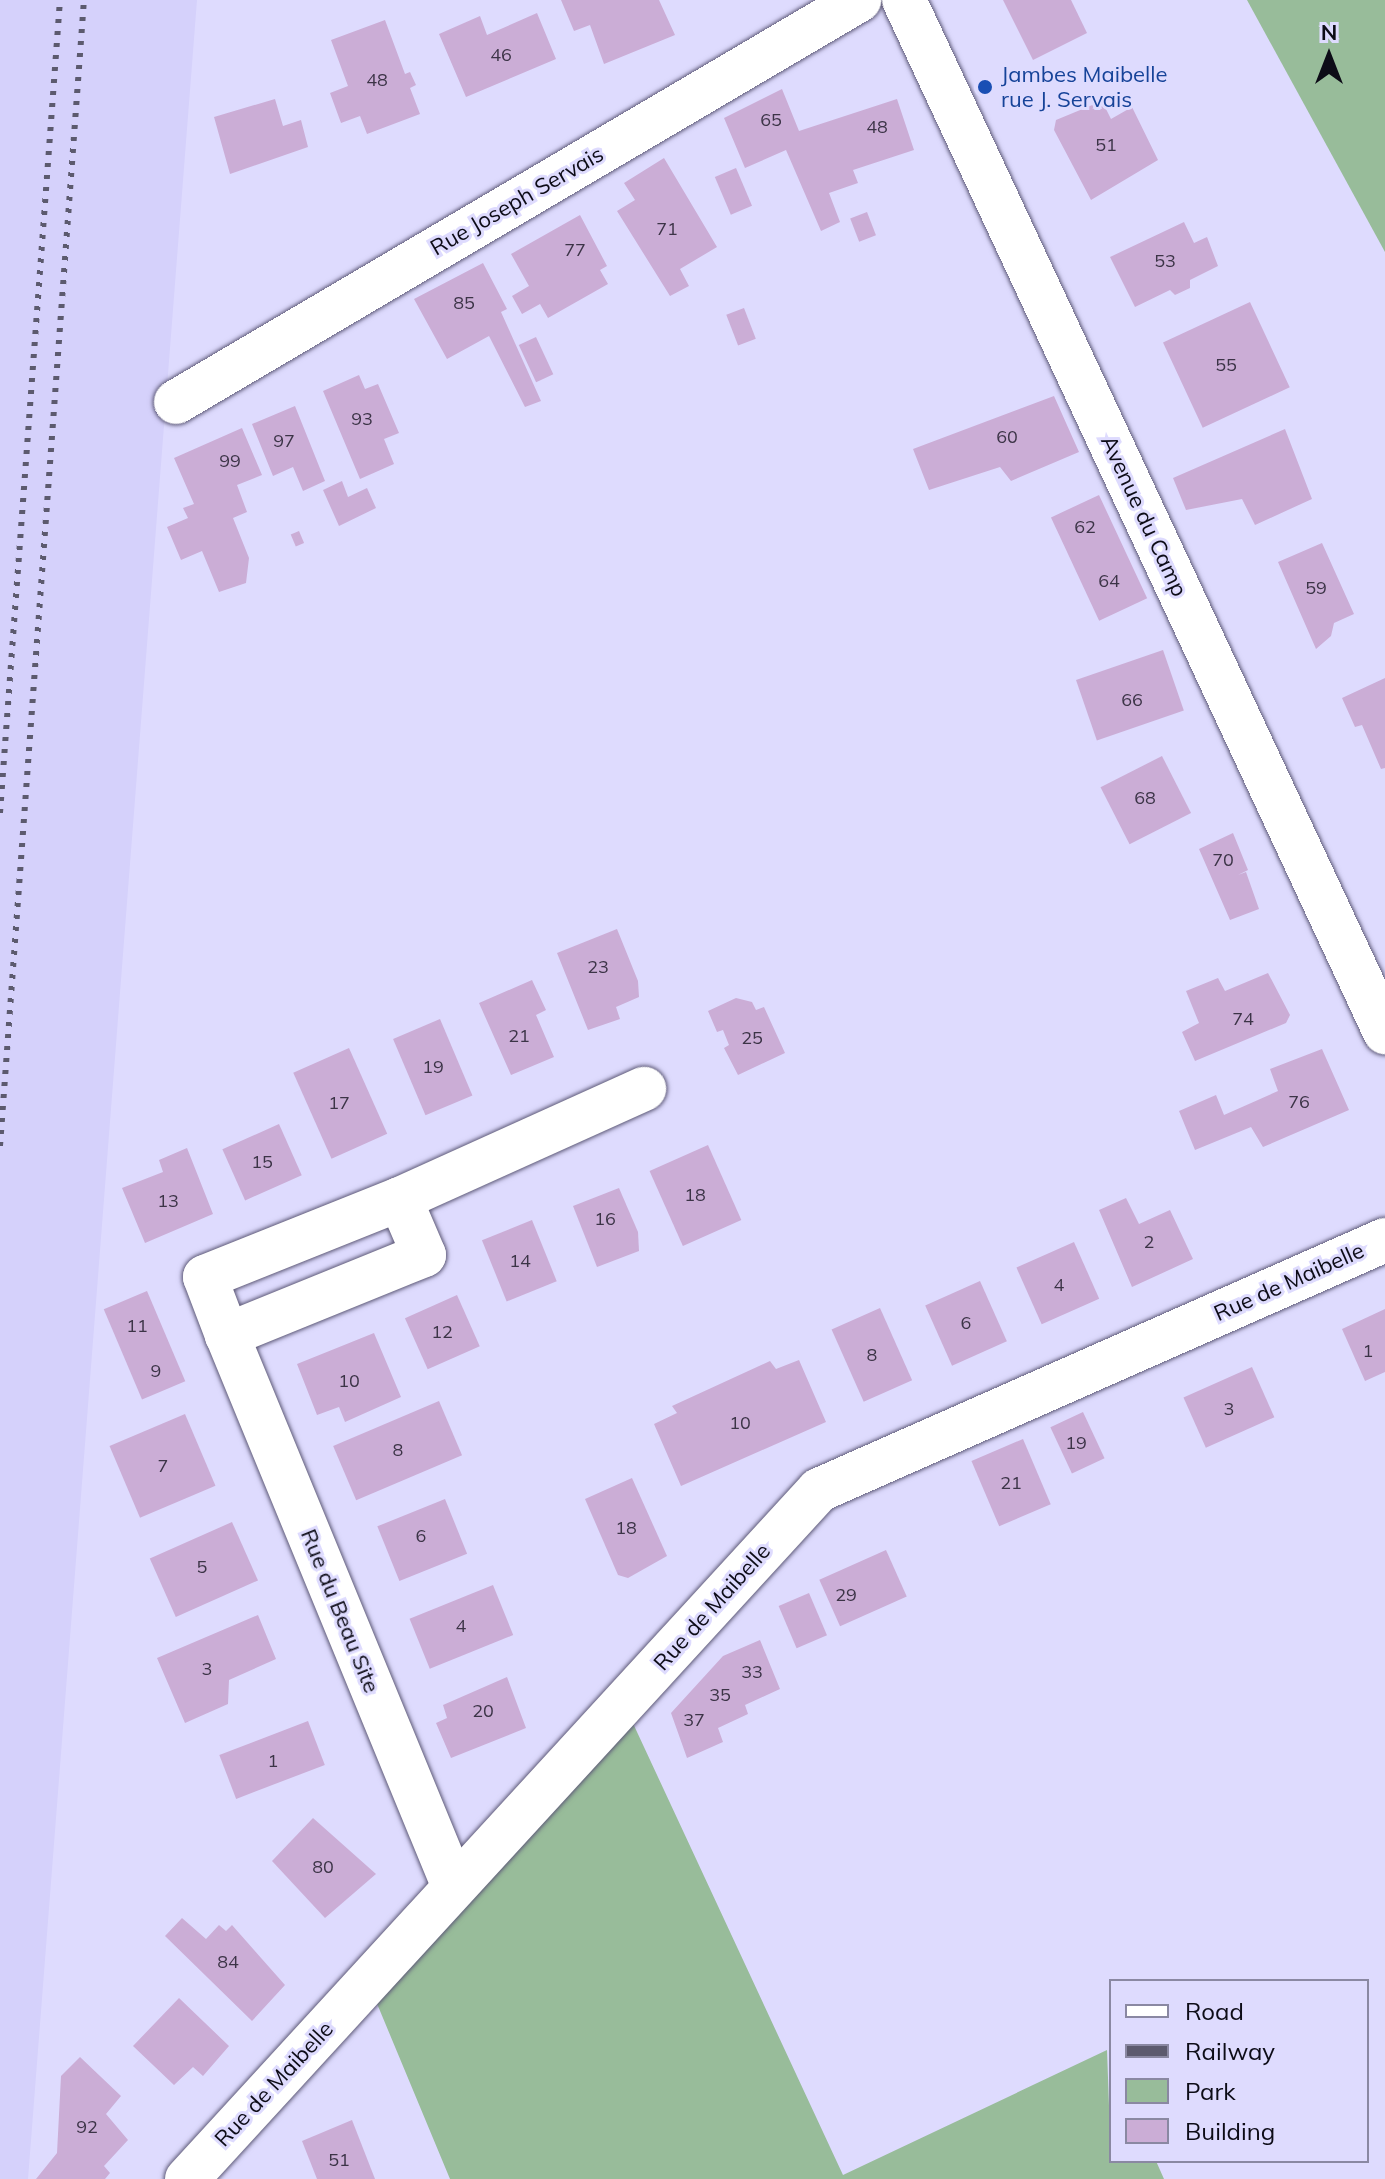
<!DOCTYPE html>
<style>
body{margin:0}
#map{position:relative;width:1385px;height:2179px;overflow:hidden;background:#dedbfe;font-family:Mulish,sans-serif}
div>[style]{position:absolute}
.built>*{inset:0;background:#d5d1fb}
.green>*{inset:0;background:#98bc9a}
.building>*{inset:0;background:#cbadd6;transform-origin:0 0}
.roads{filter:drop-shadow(0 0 2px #5e5a78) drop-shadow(0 0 2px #5e5a78)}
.minor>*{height:44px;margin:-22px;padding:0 22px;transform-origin:22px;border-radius:22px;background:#fff}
.rail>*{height:6px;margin-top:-3px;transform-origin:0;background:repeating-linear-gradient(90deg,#5c5a6e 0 4px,transparent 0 12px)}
.dots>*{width:22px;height:22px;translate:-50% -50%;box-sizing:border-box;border:4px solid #dedbfe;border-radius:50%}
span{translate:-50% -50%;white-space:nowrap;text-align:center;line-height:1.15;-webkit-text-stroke:6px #dedbfe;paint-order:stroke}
.number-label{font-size:18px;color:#3c3447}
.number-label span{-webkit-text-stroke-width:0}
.transit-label{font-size:22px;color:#164399}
.left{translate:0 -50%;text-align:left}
.street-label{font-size:22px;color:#0d0c17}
.legend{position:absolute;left:1109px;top:1979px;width:260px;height:184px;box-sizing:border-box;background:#dedbfe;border:2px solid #8a88a2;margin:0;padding:10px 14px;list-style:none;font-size:24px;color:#0d0c17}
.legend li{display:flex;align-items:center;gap:16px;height:40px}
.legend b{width:40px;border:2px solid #8a88a2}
.north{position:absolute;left:1289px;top:16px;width:80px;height:80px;-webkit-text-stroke:6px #dedbfe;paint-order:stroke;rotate:0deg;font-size:22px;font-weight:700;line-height:32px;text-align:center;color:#0d0c17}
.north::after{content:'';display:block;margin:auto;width:28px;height:36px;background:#0d0c17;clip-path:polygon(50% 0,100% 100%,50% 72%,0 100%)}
</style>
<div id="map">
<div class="built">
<i style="clip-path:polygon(0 0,197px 0,28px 2179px,0 2179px)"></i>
</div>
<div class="green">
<i style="clip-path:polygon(1247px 0,1385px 0,1385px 252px)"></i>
<i style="clip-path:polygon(624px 1704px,843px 2175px,1107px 2050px,1111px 2161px,1156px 2161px,1164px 2179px,450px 2179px,368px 1982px)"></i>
</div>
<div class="building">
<i style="clip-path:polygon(561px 0,659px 0,675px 35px,604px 64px,590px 25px,574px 31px)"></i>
<i style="clip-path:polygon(1003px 0,1071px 0,1087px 33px,1033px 60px)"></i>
<i style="clip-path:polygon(537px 13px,556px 59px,466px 97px,439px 34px,480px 16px,487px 35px)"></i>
<i style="clip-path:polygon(385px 20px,405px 74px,410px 72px,416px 85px,410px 88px,420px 114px,367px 134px,360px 116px,341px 123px,330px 93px,348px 86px,331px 40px)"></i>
<i style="clip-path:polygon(782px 89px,799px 131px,897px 99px,914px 150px,853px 170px,858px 183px,829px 193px,840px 222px,821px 231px,786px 150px,745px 168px,724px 118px)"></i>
<i style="clip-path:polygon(275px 99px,283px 126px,301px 120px,308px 147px,230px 174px,214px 117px)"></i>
<i style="clip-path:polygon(1102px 101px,1111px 119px,1132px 107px,1158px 160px,1091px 200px,1054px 130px,1056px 120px)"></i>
<i style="clip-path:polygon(664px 158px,717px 247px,680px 269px,689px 286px,670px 296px,617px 211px,635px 200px,624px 183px)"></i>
<i style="left:736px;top:168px;width:41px;height:23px;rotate:67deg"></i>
<i style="left:867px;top:212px;width:25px;height:18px;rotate:69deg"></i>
<i style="clip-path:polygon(580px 215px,607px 266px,600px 270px,608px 284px,548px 318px,540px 304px,522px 314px,512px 296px,529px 286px,511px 254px)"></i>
<i style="clip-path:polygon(1184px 222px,1194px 243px,1207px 237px,1218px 266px,1190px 280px,1190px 288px,1175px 295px,1170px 290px,1135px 307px,1110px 257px)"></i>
<i style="clip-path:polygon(483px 263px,507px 309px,501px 312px,541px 401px,525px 407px,489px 336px,447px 359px,414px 299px)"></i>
<i style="left:1250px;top:302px;width:94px;height:96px;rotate:65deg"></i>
<i style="left:744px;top:308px;width:33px;height:19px;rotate:69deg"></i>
<i style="left:536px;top:337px;width:41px;height:19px;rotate:65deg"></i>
<i style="clip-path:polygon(359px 375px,365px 389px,378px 384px,399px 433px,384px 439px,394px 464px,360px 479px,323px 391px)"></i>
<i style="clip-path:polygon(1054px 396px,1079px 452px,1011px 481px,1000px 467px,929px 490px,913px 449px)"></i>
<i style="clip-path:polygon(295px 406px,325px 481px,303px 491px,293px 467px,273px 476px,252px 424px)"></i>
<i style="clip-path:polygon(242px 428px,262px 475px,237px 485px,247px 512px,233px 518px,249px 558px,246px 583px,219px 592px,202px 551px,181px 560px,167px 527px,188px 518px,183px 508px,194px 504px,174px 458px)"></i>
<i style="clip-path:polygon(1285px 429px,1312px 499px,1255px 525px,1242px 499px,1186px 510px,1173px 478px)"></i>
<i style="clip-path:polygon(342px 481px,348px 497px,367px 488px,376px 508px,339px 526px,323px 490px)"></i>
<i style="left:1099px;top:495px;width:114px;height:53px;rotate:65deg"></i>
<i style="left:299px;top:531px;width:13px;height:9px;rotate:67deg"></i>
<i style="clip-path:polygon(1322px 543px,1354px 614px,1334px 623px,1331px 636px,1316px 649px,1278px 562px)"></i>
<i style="left:1163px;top:650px;width:64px;height:92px;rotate:71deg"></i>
<i style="clip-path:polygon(1385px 678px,1385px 768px,1381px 769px,1362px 725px,1355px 727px,1342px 698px)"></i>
<i style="left:1162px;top:756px;width:64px;height:69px;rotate:63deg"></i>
<i style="clip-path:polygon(1233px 833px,1248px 870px,1238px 875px,1246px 872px,1259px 909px,1230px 920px,1199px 849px)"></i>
<i style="clip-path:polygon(617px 929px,638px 981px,639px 997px,616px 1007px,620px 1019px,588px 1030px,557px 953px)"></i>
<i style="clip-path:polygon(1268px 973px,1290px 1015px,1286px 1023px,1195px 1061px,1182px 1032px,1199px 1023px,1186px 991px,1218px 978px,1225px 991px)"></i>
<i style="clip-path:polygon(532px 980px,546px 1010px,536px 1015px,554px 1057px,511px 1075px,479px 1003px)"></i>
<i style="clip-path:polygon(736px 998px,752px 1002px,756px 1010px,764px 1007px,785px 1053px,738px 1075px,724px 1048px,729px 1045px,723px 1030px,717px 1032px,708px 1011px)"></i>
<i style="left:440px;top:1019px;width:83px;height:51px;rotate:67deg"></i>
<i style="left:349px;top:1048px;width:94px;height:61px;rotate:66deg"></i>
<i style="clip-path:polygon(1322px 1049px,1349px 1110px,1263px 1147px,1251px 1127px,1195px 1150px,1179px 1111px,1216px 1095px,1224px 1115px,1278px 1091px,1270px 1069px)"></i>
<i style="left:279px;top:1124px;width:56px;height:62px;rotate:66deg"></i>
<i style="left:708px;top:1145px;width:82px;height:64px;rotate:66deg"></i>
<i style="clip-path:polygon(187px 1148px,213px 1214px,145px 1243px,122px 1188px,163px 1172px,159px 1160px)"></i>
<i style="clip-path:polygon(619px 1188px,638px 1232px,639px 1251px,597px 1267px,573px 1206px)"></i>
<i style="clip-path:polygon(1126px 1198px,1139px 1224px,1170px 1210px,1193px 1259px,1132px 1287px,1099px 1210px)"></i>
<i style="left:532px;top:1220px;width:66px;height:54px;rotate:68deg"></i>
<i style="left:1074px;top:1242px;width:62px;height:63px;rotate:66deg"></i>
<i style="left:980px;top:1281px;width:66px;height:60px;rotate:66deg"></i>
<i style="left:147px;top:1291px;width:98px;height:47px;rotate:67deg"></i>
<i style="left:457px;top:1295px;width:56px;height:57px;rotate:66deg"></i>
<i style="left:880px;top:1308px;width:79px;height:53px;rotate:66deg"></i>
<i style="clip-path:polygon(1385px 1309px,1385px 1372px,1365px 1381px,1342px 1329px)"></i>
<i style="clip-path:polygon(374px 1333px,401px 1397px,345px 1422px,339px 1407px,317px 1415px,297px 1364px)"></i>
<i style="clip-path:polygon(799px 1360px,826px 1422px,681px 1486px,654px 1424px,677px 1413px,672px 1406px,770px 1361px,776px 1369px)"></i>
<i style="left:1252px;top:1367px;width:55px;height:75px;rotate:66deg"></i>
<i style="left:439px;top:1401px;width:59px;height:115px;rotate:67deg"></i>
<i style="left:1083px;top:1412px;width:51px;height:36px;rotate:65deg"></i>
<i style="left:185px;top:1414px;width:78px;height:82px;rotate:67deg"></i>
<i style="left:1023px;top:1439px;width:71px;height:56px;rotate:67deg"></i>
<i style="clip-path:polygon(632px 1478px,667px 1556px,628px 1578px,618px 1575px,585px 1499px)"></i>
<i style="left:445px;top:1499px;width:59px;height:73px;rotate:68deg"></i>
<i style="left:232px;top:1522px;width:64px;height:90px;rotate:66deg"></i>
<i style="left:886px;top:1550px;width:51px;height:73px;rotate:66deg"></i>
<i style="left:493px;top:1585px;width:54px;height:90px;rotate:68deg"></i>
<i style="left:809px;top:1593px;width:46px;height:33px;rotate:67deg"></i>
<i style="clip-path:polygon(258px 1615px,276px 1659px,229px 1680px,228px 1704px,185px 1723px,157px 1658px)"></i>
<i style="clip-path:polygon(760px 1640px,780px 1689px,745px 1705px,748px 1714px,718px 1728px,723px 1742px,687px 1758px,671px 1713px,723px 1656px)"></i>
<i style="clip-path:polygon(507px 1677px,526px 1728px,451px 1758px,436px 1723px,447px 1718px,443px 1705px)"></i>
<i style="left:308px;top:1721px;width:47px;height:95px;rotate:69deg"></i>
<i style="clip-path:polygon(313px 1818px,376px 1874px,325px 1918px,272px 1861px)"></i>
<i style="clip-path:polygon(182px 1918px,206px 1939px,219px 1925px,226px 1931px,232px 1925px,285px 1985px,252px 2021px,165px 1936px)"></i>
<i style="clip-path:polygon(179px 1998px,229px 2046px,203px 2076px,193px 2067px,174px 2085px,133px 2046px)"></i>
<i style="clip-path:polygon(80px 2057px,121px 2096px,106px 2114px,128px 2140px,104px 2166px,110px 2173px,105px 2179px,36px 2179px,57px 2153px,61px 2076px)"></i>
<i style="clip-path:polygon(352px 2120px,375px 2179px,317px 2179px,302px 2141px)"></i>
</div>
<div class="roads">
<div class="minor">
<i style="left:904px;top:0;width:1139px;rotate:65.01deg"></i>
<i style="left:176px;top:402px;width:793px;rotate:-30.48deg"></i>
<i style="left:400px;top:1199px;width:268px;rotate:-24.3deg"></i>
<i style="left:227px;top:1335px;width:62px;rotate:-110.8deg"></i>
<i style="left:205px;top:1277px;width:210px;rotate:-21.8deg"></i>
<i style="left:400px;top:1199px;width:61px;rotate:66.8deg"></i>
<i style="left:424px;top:1255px;width:213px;rotate:157.9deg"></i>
<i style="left:227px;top:1335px;width:597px;rotate:67.65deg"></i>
<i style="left:187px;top:2179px;width:935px;rotate:-47.47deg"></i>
<i style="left:819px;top:1490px;width:619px;rotate:-23.83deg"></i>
</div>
</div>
<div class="rail">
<i style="left:0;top:813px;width:815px;rotate:-85.78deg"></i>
<i style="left:0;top:1146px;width:1149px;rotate:-85.81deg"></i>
</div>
<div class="dots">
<i style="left:985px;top:87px;background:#1a4fb4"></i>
</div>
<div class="number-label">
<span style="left:501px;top:55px">46</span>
<span style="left:377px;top:80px">48</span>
<span style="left:771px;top:120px">65</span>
<span style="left:877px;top:127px">48</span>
<span style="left:1106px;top:145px">51</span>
<span style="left:667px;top:229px">71</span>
<span style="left:575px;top:250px">77</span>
<span style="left:1165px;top:261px">53</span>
<span style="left:464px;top:303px">85</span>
<span style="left:1226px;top:365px">55</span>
<span style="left:362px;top:419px">93</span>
<span style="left:1007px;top:437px">60</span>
<span style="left:284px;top:441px">97</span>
<span style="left:230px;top:461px">99</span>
<span style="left:1085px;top:527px">62</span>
<span style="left:1109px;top:581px">64</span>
<span style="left:1316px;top:588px">59</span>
<span style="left:1132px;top:700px">66</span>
<span style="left:1145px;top:798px">68</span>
<span style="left:1223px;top:860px">70</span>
<span style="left:598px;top:967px">23</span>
<span style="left:1243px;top:1019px">74</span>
<span style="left:519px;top:1036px">21</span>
<span style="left:752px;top:1038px">25</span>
<span style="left:433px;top:1067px">19</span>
<span style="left:1299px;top:1102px">76</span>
<span style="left:339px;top:1103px">17</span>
<span style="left:262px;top:1162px">15</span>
<span style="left:695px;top:1195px">18</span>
<span style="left:168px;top:1201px">13</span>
<span style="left:605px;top:1219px">16</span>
<span style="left:1149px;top:1242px">2</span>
<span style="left:520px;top:1261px">14</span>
<span style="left:1059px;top:1285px">4</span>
<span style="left:966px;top:1323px">6</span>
<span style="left:137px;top:1326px">11</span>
<span style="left:442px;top:1332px">12</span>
<span style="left:1368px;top:1351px">1</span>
<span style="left:872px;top:1355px">8</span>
<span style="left:156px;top:1371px">9</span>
<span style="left:349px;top:1381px">10</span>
<span style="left:1229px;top:1409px">3</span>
<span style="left:740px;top:1423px">10</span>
<span style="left:1076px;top:1443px">19</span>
<span style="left:398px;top:1450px">8</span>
<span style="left:163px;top:1466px">7</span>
<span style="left:1011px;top:1483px">21</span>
<span style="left:626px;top:1528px">18</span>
<span style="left:421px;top:1536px">6</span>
<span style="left:202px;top:1567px">5</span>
<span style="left:846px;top:1595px">29</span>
<span style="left:461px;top:1626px">4</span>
<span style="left:207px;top:1669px">3</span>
<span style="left:752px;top:1672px">33</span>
<span style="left:720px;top:1695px">35</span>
<span style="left:483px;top:1711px">20</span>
<span style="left:694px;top:1720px">37</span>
<span style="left:273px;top:1761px">1</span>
<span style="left:323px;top:1867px">80</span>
<span style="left:228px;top:1962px">84</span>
<span style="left:87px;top:2127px">92</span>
<span style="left:339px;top:2160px">51</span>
</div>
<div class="transit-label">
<span class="left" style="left:1001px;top:87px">Jambes Maibelle<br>rue J. Servais</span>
</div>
<div class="street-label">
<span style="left:517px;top:201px;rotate:-30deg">Rue Joseph Servais</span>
<span style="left:1144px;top:516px;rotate:65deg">Avenue du Camp</span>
<span style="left:1289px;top:1282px;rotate:-24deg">Rue de Maibelle</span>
<span style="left:712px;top:1607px;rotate:-48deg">Rue de Maibelle</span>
<span style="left:340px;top:1611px;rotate:68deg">Rue du Beau Site</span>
<span style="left:274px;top:2084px;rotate:-47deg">Rue de Maibelle</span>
</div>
<ul class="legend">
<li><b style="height:10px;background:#fff"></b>Road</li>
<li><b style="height:10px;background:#5c5a6e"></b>Railway</li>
<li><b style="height:22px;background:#98bc9a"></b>Park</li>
<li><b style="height:22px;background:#cbadd6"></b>Building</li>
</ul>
<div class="north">N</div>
</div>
